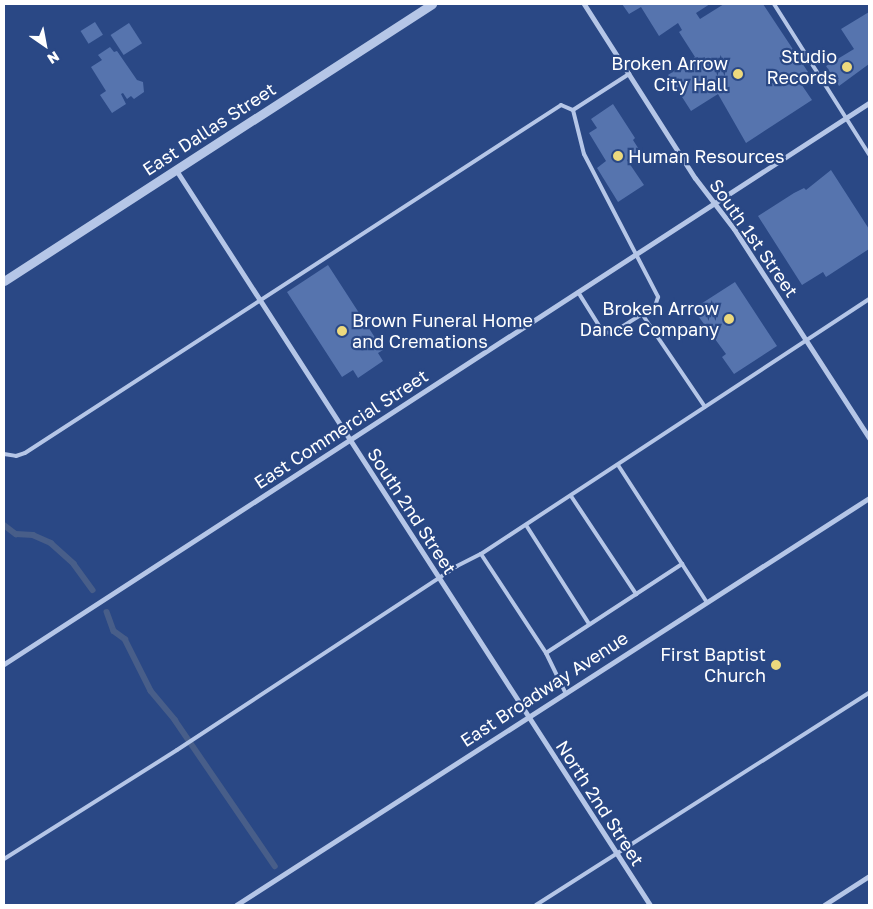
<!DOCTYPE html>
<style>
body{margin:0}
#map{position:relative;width:873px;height:909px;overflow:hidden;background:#2a4885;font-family:"Golos Text",sans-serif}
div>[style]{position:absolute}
.stream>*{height:5.5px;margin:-2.75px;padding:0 2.75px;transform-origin:2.75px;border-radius:2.75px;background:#485e89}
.building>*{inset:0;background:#5674ae;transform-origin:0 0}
.service>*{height:4px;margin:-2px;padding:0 2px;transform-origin:2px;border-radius:2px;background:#b5c6e7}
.minor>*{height:5px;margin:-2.5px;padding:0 2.5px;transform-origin:2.5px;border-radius:2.5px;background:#b5c6e7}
.tertiary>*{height:9px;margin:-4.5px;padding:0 4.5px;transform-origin:4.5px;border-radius:4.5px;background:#b5c6e7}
.dots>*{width:14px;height:14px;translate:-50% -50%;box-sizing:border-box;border:2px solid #2a4885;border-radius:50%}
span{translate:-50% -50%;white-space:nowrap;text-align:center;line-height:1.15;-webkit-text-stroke:4.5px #2a4885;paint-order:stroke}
.poi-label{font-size:18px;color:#fff}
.right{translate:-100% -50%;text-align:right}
.left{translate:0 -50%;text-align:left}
.street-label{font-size:18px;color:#fff}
.frame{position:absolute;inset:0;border:5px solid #fff;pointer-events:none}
.north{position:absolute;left:20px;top:20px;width:50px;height:50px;-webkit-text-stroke:4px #2a4885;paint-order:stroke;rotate:147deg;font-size:14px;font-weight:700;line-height:20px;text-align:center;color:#fff}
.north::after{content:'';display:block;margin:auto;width:18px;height:22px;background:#fff;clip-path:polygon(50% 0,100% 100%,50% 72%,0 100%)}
</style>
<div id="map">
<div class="stream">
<i style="left:4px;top:525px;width:15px;rotate:37deg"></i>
<i style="left:16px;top:534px;width:17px;rotate:3deg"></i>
<i style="left:33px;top:535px;width:20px;rotate:24deg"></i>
<i style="left:51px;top:543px;width:31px;rotate:42deg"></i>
<i style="left:74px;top:564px;width:32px;rotate:54deg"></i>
<i style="left:107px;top:612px;width:20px;rotate:70deg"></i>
<i style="left:114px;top:631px;width:14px;rotate:36deg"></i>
<i style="left:125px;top:639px;width:58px;rotate:63.4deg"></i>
<i style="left:151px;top:691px;width:38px;rotate:50deg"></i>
<i style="left:175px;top:720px;width:177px;rotate:55.6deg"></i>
</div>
<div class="building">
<i style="clip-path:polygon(622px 4px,710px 4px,696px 13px,700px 19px,724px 4px,763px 4px,808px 72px,797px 78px,812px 100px,746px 143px,718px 94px,691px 111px,668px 75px,695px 57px,679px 32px,682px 30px,678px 23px,659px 36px,641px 7px,629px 14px)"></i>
<i style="clip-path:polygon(869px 12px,869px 64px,839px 86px,826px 66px,854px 49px,841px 29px)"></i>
<i style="left:95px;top:22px;width:15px;height:17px;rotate:58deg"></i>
<i style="left:129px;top:23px;width:24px;height:22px;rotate:57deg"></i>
<i style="clip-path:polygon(110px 47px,114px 52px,117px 51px,137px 80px,143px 82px,144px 92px,134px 99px,131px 96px,127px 99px,123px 93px,121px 94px,126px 104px,112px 113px,100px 95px,106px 91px,91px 67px,102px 60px,98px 55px)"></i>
<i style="clip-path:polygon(613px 104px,635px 138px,633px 140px,640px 151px,627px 160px,644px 185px,618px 202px,597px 168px,606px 161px,589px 133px,597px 128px,591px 119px)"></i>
<i style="clip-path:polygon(831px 170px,869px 229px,869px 249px,826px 277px,823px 272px,802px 285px,758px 216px,794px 193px,804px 188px,806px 190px)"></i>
<i style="clip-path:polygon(328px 265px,383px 350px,378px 353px,383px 361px,358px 378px,353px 370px,342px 377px,287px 292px)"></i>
<i style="clip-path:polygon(735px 282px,777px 346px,734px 374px,722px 357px,726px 354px,693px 309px)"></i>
</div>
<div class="service">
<i style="left:774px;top:4px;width:178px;rotate:57.7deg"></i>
<i style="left:573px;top:110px;width:45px;rotate:76deg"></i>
<i style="left:584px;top:154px;width:161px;rotate:62.6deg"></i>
<i style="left:658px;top:297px;width:9px;rotate:108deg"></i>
<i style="left:655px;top:306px;width:51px;rotate:147.9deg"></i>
<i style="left:612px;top:333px;width:9px;rotate:-174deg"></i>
<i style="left:603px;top:332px;width:47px;rotate:-122deg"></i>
<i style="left:642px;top:314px;width:112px;rotate:55.9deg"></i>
<i style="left:4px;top:454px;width:12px;rotate:9deg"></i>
<i style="left:16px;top:456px;width:9px;rotate:-18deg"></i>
<i style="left:25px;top:453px;width:639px;rotate:-32.99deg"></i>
<i style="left:561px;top:105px;width:13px;rotate:23deg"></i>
<i style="left:573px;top:110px;width:67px;rotate:-32.7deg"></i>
<i style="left:618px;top:465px;width:162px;rotate:57.1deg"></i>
<i style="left:571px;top:496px;width:118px;rotate:56.4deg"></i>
<i style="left:526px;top:525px;width:117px;rotate:57.5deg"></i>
<i style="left:481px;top:554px;width:118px;rotate:56.7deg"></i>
<i style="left:546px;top:653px;width:43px;rotate:64deg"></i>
<i style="left:546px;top:653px;width:163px;rotate:-33.2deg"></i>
<i style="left:4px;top:859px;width:204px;rotate:-32.2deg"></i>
<i style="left:177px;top:750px;width:335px;rotate:-33.3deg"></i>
<i style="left:457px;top:566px;width:27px;rotate:-27deg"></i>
<i style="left:481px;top:554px;width:464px;rotate:-33.3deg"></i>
<i style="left:536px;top:905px;width:395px;rotate:-32.5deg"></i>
</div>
<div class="minor">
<i style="left:584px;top:4px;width:206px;rotate:57.5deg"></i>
<i style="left:695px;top:178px;width:64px;rotate:52.6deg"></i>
<i style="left:734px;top:229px;width:249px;rotate:57.1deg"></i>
<i style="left:176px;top:170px;width:875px;rotate:57.18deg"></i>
<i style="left:4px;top:664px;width:1031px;rotate:-32.97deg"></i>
<i style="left:236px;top:905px;width:753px;rotate:-32.74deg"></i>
<i style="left:824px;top:905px;width:54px;rotate:-32.8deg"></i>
</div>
<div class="tertiary">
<i style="left:4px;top:281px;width:510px;rotate:-32.91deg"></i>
</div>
<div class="dots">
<i style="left:847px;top:67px;background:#edd97d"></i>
<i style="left:738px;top:74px;background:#edd97d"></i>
<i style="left:618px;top:156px;background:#edd97d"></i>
<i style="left:729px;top:319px;background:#edd97d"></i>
<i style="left:342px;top:331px;background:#edd97d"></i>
<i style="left:776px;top:665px;background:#edd97d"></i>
</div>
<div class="poi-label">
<span class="right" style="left:837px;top:67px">Studio<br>Records</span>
<span class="right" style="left:728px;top:74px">Broken Arrow<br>City Hall</span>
<span class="left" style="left:628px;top:156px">Human Resources</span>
<span class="right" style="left:719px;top:319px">Broken Arrow<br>Dance Company</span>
<span class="left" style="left:352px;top:331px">Brown Funeral Home<br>and Cremations</span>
<span class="right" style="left:766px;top:665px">First Baptist<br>Church</span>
</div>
<div class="street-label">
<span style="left:209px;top:129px;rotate:-33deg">East Dallas Street</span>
<span style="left:754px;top:238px;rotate:55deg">South 1st Street</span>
<span style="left:341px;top:429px;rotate:-33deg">East Commercial Street</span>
<span style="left:412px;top:511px;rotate:57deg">South 2nd Street</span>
<span style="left:544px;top:689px;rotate:-33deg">East Broadway Avenue</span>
<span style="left:600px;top:803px;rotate:57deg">North 2nd Street</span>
</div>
<div class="frame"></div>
<div class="north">N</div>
</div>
